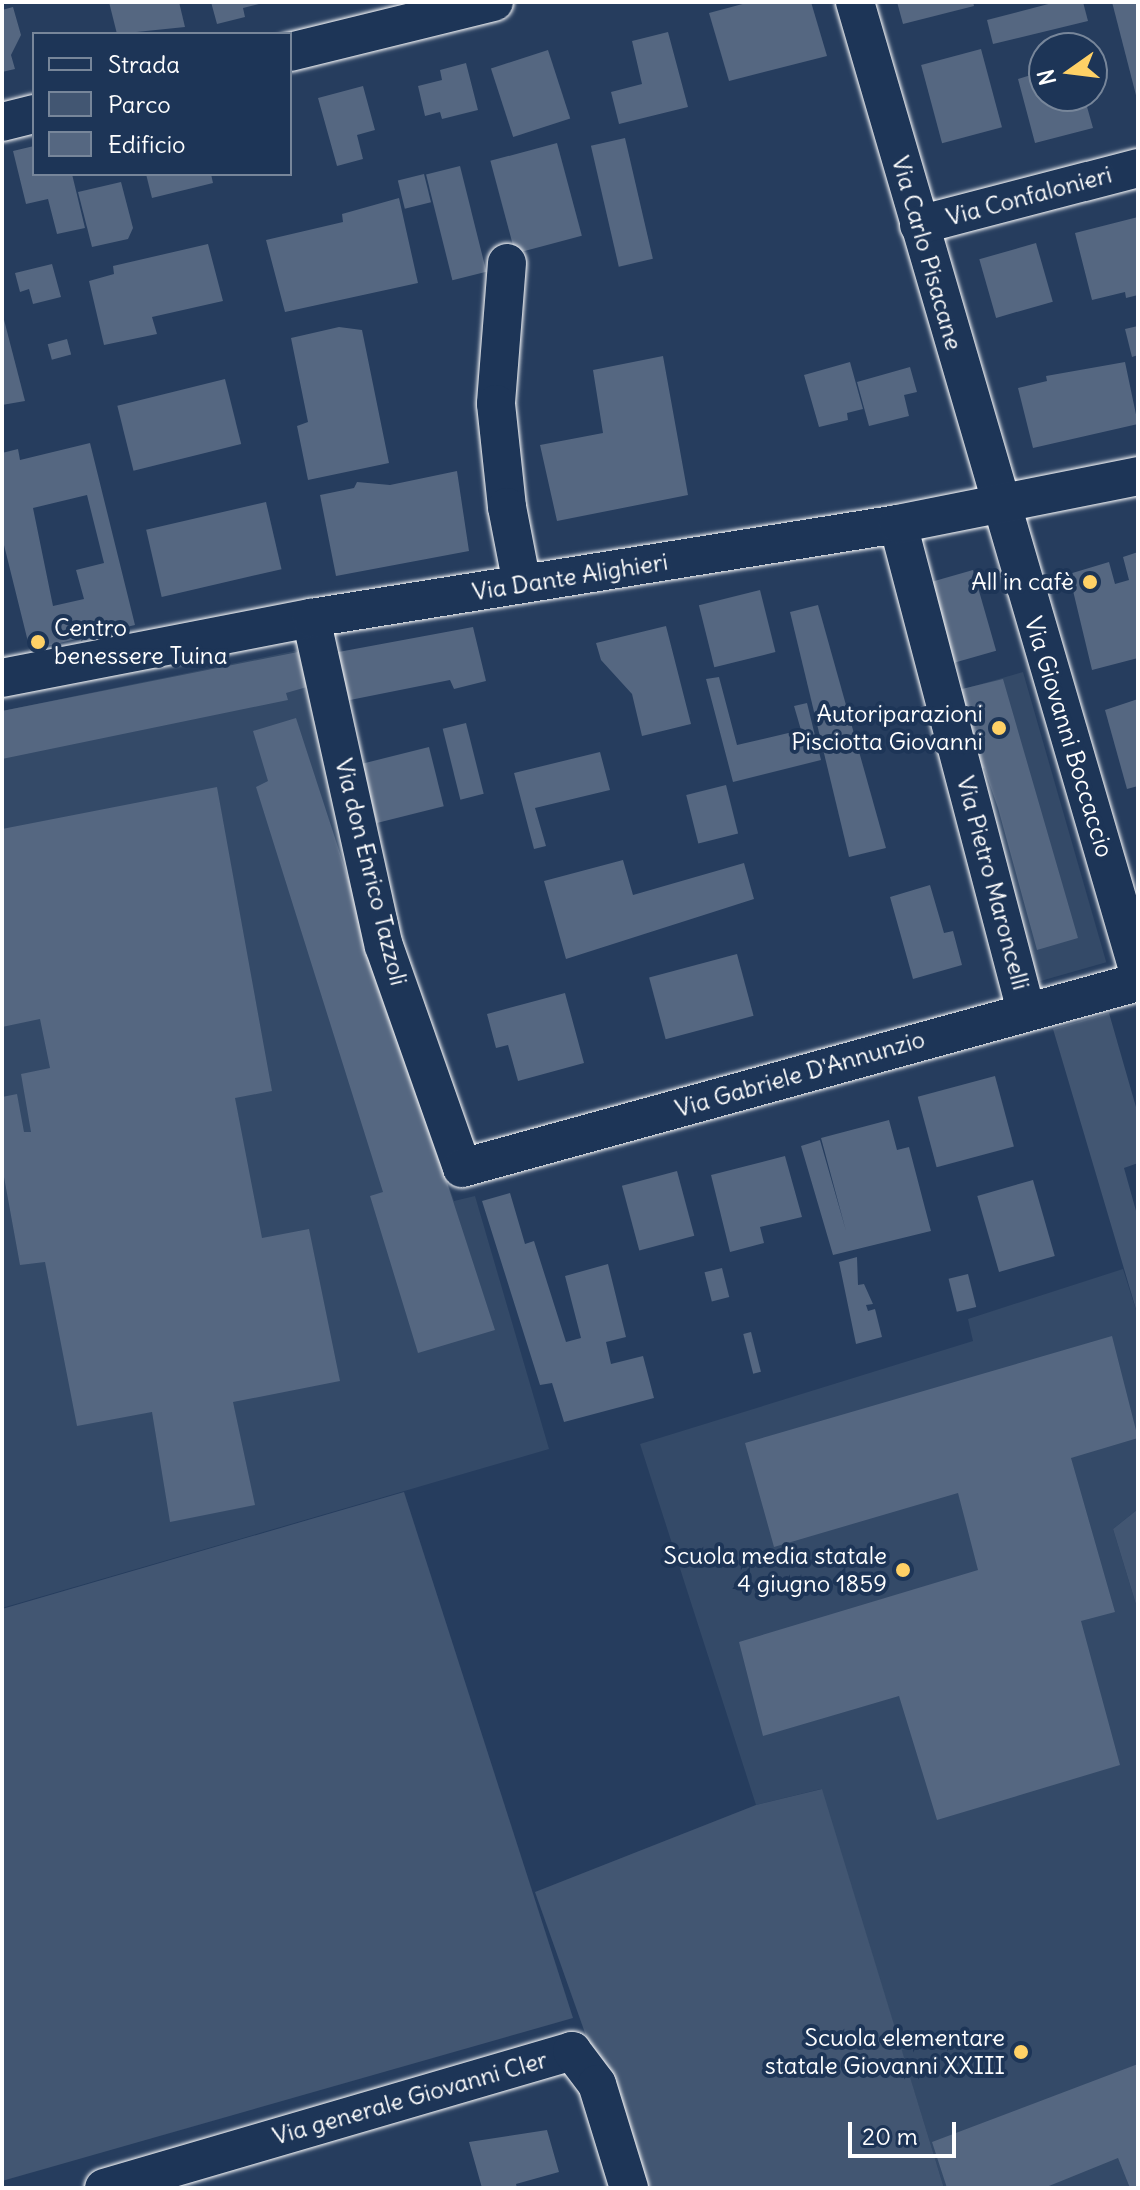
<!DOCTYPE html>
<meta charset="utf-8">
<style>
body{margin:0}
#map{position:relative;width:1140px;height:2190px;overflow:hidden;background:#263d5e;font-family:Delius,sans-serif}
div>[style]{position:absolute}
.built>*{inset:0;background:#344a68;transform-origin:0 0}
.green>*{inset:0;background:#425672}
.building>*{inset:0;background:#556781;transform-origin:0 0}
.roads{filter:drop-shadow(0 0 2px #fff) drop-shadow(0 0 2px #fff)}
.minor>*{height:38px;margin:-19px;padding:0 19px;transform-origin:19px;border-radius:19px;background:#1d3557}
.dots>*{width:22px;height:22px;translate:-50% -50%;box-sizing:border-box;border:4px solid #1d3557;border-radius:50%}
span{translate:-50% -50%;white-space:nowrap;text-align:center;line-height:1.15;-webkit-text-stroke:8px #1d3557;paint-order:stroke}
.street-label{font-size:24px;color:#fff}
.poi-label{font-size:24px;color:#fff}
.right{translate:-100% -50%;text-align:right}
.left{translate:0 -50%;text-align:left}
.frame{position:absolute;inset:0;border:4px solid #fff;pointer-events:none}
.legend{position:absolute;left:32px;top:32px;width:260px;height:144px;box-sizing:border-box;background:#1d3557;border:2px solid #77869a;margin:0;padding:10px 14px;list-style:none;font-size:24px;color:#fff}
.legend li{display:flex;align-items:center;gap:16px;height:40px}
.legend b{width:40px;border:2px solid #77869a}
.north{position:absolute;left:1028px;top:32px;width:80px;height:80px;box-sizing:border-box;background:#1d3557;border:2px solid #77869a;border-radius:50%;rotate:256deg;font-size:22px;font-weight:700;line-height:32px;text-align:center;color:#fff}
.north::after{content:'';display:block;margin:auto;width:28px;height:36px;background:#ffd166;clip-path:polygon(50% 0,100% 100%,50% 72%,0 100%)}
.scale{position:absolute;left:848px;top:2122px;width:108px;height:36px;box-sizing:border-box;border:4px solid #fff;border-top:0;padding-left:10px;font-size:24px;line-height:28px;white-space:nowrap;color:#fff;-webkit-text-stroke:6px #1d3557;paint-order:stroke}
</style>
<div id="map">
<div class="built">
<i style="clip-path:polygon(299px 650px,371px 949px,454px 1201px,475px 1196px,549px 1449px,2px 1608px,2px 711px)"></i>
<i style="left:1023px;top:672px;width:302px;height:71px;rotate:74deg"></i>
<i style="clip-path:polygon(1123px 1269px,1138px 1316px,1138px 1509px,1113px 1529px,1138px 1611px,1138px 2188px,944px 2188px,821px 1789px,756px 1805px,640px 1444px,973px 1341px,968px 1319px)"></i>
</div>
<div class="green">
<i style="clip-path:polygon(1109px 1013px,1138px 1114px,1138px 1163px,1124px 1168px,1138px 1218px,1138px 1316px,1053px 1029px)"></i>
<i style="clip-path:polygon(404px 1492px,573px 2018px,2px 2181px,2px 1609px)"></i>
<i style="clip-path:polygon(1138px 1509px,1138px 1611px,1113px 1529px)"></i>
<i style="clip-path:polygon(822px 1789px,944px 2188px,640px 2188px,535px 1892px,756px 1805px)"></i>
</div>
<div class="building">
<i style="clip-path:polygon(109px 2px,179px 2px,185px 27px,117px 34px)"></i>
<i style="clip-path:polygon(211px 2px,262px 2px,263px 3px,243px 8px,245px 17px,217px 24px)"></i>
<i style="clip-path:polygon(750px 2px,811px 2px,827px 56px,729px 81px,709px 13px)"></i>
<i style="clip-path:polygon(897px 2px,973px 2px,974px 6px,903px 24px)"></i>
<i style="clip-path:polygon(1056px 2px,1083px 2px,1088px 21px,993px 44px,987px 20px)"></i>
<i style="clip-path:polygon(1112px 2px,1138px 2px,1138px 99px,1137px 99px)"></i>
<i style="clip-path:polygon(13px 7px,21px 35px,11px 55px,15px 69px,2px 72px,2px 10px)"></i>
<i style="clip-path:polygon(668px 32px,688px 107px,619px 124px,611px 92px,642px 84px,632px 41px)"></i>
<i style="left:981px;top:49px;width:81px;height:62px;rotate:75deg"></i>
<i style="left:548px;top:50px;width:72px;height:60px;rotate:72deg"></i>
<i style="clip-path:polygon(466px 63px,478px 110px,442px 119px,440px 112px,425px 116px,418px 86px,442px 80px,440px 70px)"></i>
<i style="clip-path:polygon(1044px 71px,1044px 96px,1084px 96px,1093px 128px,1035px 143px,1018px 79px)"></i>
<i style="clip-path:polygon(363px 86px,375px 130px,357px 135px,363px 159px,337px 166px,318px 98px)"></i>
<i style="left:625px;top:138px;width:124px;height:35px;rotate:77deg"></i>
<i style="left:557px;top:143px;width:96px;height:69px;rotate:75deg"></i>
<i style="clip-path:polygon(34px 146px,34px 174px,72px 174px,85px 228px,57px 234px,48px 199px,26px 204px,13px 151px)"></i>
<i style="left:460px;top:166px;width:109px;height:35px;rotate:76deg"></i>
<i style="clip-path:polygon(146px 174px,211px 174px,213px 183px,152px 198px)"></i>
<i style="left:424px;top:174px;width:29px;height:27px;rotate:76deg"></i>
<i style="clip-path:polygon(121px 182px,133px 228px,128px 239px,92px 247px,78px 192px)"></i>
<i style="clip-path:polygon(399px 198px,418px 283px,285px 312px,266px 240px,343px 222px,342px 214px)"></i>
<i style="clip-path:polygon(1138px 217px,1138px 295px,1126px 298px,1125px 292px,1092px 300px,1075px 233px)"></i>
<i style="left:1036px;top:243px;width:61px;height:59px;rotate:74deg"></i>
<i style="clip-path:polygon(208px 244px,223px 301px,152px 317px,157px 334px,104px 345px,89px 281px,114px 274px,113px 266px)"></i>
<i style="clip-path:polygon(52px 264px,61px 297px,33px 304px,29px 289px,20px 292px,15px 273px)"></i>
<i style="clip-path:polygon(2px 312px,25px 401px,2px 405px)"></i>
<i style="clip-path:polygon(1138px 326px,1138px 355px,1132px 357px,1125px 329px)"></i>
<i style="clip-path:polygon(339px 327px,362px 330px,389px 463px,308px 480px,297px 426px,308px 422px,291px 338px)"></i>
<i style="left:67px;top:339px;width:16px;height:20px;rotate:75deg"></i>
<i style="clip-path:polygon(663px 356px,688px 495px,557px 521px,540px 445px,603px 433px,593px 370px)"></i>
<i style="clip-path:polygon(850px 362px,863px 409px,847px 413px,848px 420px,819px 427px,804px 375px)"></i>
<i style="clip-path:polygon(1125px 362px,1138px 424px,1033px 448px,1018px 388px,1047px 381px,1046px 376px)"></i>
<i style="clip-path:polygon(910px 367px,917px 392px,904px 395px,909px 416px,869px 426px,857px 382px)"></i>
<i style="left:225px;top:379px;width:67px;height:111px;rotate:76deg"></i>
<i style="clip-path:polygon(evenodd,90px 443px,135px 625px,30px 650px,2px 537px,2px 453px,18px 449px,20px 460px,90px 443px,87px 495px,104px 563px,76px 570px,84px 599px,53px 606px,33px 508px,87px 495px)"></i>
<i style="clip-path:polygon(457px 471px,469px 551px,336px 576px,320px 495px,354px 488px,357px 482px,390px 485px)"></i>
<i style="left:266px;top:502px;width:69px;height:123px;rotate:77deg"></i>
<i style="clip-path:polygon(1138px 552px,1138px 658px,1092px 670px,1069px 574px,1109px 562px,1115px 584px,1129px 580px,1123px 557px)"></i>
<i style="left:973px;top:570px;width:84px;height:50px;rotate:74deg"></i>
<i style="left:760px;top:590px;width:64px;height:63px;rotate:76deg"></i>
<i style="clip-path:polygon(818px 605px,886px 848px,849px 857px,790px 612px)"></i>
<i style="clip-path:polygon(666px 626px,691px 724px,642px 736px,632px 694px,601px 660px,596px 643px)"></i>
<i style="clip-path:polygon(473px 627px,486px 681px,454px 689px,450px 680px,345px 701px,333px 653px)"></i>
<i style="clip-path:polygon(298px 652px,307px 687px,286px 693px,288px 700px,2px 759px,2px 711px)"></i>
<i style="clip-path:polygon(719px 677px,737px 745px,801px 730px,794px 706px,807px 703px,821px 760px,733px 782px,706px 679px)"></i>
<i style="clip-path:polygon(1003px 679px,1078px 938px,1037px 950px,998px 808px,984px 768px,980px 769px,958px 690px)"></i>
<i style="clip-path:polygon(1138px 699px,1138px 786px,1127px 789px,1105px 710px)"></i>
<i style="clip-path:polygon(296px 718px,495px 1330px,418px 1353px,370px 1196px,383px 1192px,256px 787px,268px 781px,253px 731px)"></i>
<i style="left:466px;top:723px;width:73px;height:24px;rotate:76deg"></i>
<i style="left:429px;top:747px;width:61px;height:69px;rotate:76deg"></i>
<i style="clip-path:polygon(600px 752px,610px 790px,535px 808px,546px 846px,534px 849px,514px 773px)"></i>
<i style="left:726px;top:785px;width:50px;height:41px;rotate:76deg"></i>
<i style="clip-path:polygon(217px 787px,272px 1091px,235px 1098px,262px 1238px,309px 1229px,340px 1381px,233px 1402px,255px 1505px,170px 1522px,152px 1412px,77px 1426px,45px 1262px,20px 1265px,2px 1166px,2px 1097px,17px 1094px,24px 1132px,31px 1132px,21px 1074px,50px 1068px,40px 1019px,2px 1027px,2px 829px)"></i>
<i style="clip-path:polygon(623px 860px,633px 895px,744px 863px,754px 899px,566px 959px,544px 881px)"></i>
<i style="clip-path:polygon(930px 885px,944px 933px,953px 931px,962px 965px,913px 979px,890px 897px)"></i>
<i style="left:737px;top:954px;width:64px;height:91px;rotate:75deg"></i>
<i style="clip-path:polygon(565px 993px,584px 1063px,518px 1081px,508px 1045px,496px 1048px,487px 1014px)"></i>
<i style="left:995px;top:1076px;width:73px;height:80px;rotate:75deg"></i>
<i style="clip-path:polygon(889px 1120px,897px 1150px,909px 1147px,931px 1231px,833px 1255px,801px 1146px,820px 1140px,846px 1231px,821px 1138px)"></i>
<i style="clip-path:polygon(785px 1156px,802px 1217px,760px 1227px,764px 1243px,730px 1252px,711px 1175px)"></i>
<i style="left:677px;top:1171px;width:67px;height:57px;rotate:75deg"></i>
<i style="left:1033px;top:1180px;width:79px;height:58px;rotate:74deg"></i>
<i style="clip-path:polygon(510px 1193px,525px 1244px,534px 1241px,566px 1342px,581px 1338px,565px 1276px,608px 1264px,626px 1337px,606px 1342px,611px 1364px,643px 1356px,654px 1398px,564px 1422px,552px 1383px,540px 1385px,482px 1201px)"></i>
<i style="clip-path:polygon(857px 1257px,858px 1285px,864px 1284px,873px 1304px,866px 1305px,868px 1311px,875px 1309px,882px 1337px,856px 1344px,839px 1262px)"></i>
<i style="left:722px;top:1268px;width:30px;height:18px;rotate:76deg"></i>
<i style="left:968px;top:1274px;width:34px;height:20px;rotate:76deg"></i>
<i style="left:751px;top:1332px;width:41px;height:8px;rotate:76deg"></i>
<i style="clip-path:polygon(1112px 1336px,1138px 1438px,1071px 1458px,1115px 1612px,1081px 1621px,1120px 1765px,937px 1820px,899px 1696px,763px 1736px,739px 1642px,978px 1570px,958px 1493px,774px 1547px,745px 1443px)"></i>
<i style="clip-path:polygon(1138px 2064px,1138px 2188px,1130px 2188px,1118px 2158px,1044px 2188px,947px 2188px,932px 2142px)"></i>
<i style="clip-path:polygon(547px 2130px,559px 2172px,516px 2184px,517px 2188px,482px 2188px,469px 2142px)"></i>
</div>
<div class="roads">
<div class="minor">
<i style="left:855px;top:2px;width:1009px;rotate:73.7deg"></i>
<i style="left:290px;top:52px;width:210px;rotate:-13.8deg"></i>
<i style="left:2px;top:122px;width:33px;rotate:-14deg"></i>
<i style="left:919px;top:225px;width:226px;rotate:-14.6deg"></i>
<i style="left:507px;top:263px;width:141px;rotate:94.5deg"></i>
<i style="left:496px;top:404px;width:104px;rotate:83.9deg"></i>
<i style="left:507px;top:507px;width:78px;rotate:79deg"></i>
<i style="left:898px;top:524px;width:504px;rotate:75.27deg"></i>
<i style="left:311px;top:618px;width:336px;rotate:77.5deg"></i>
<i style="left:384px;top:946px;width:235px;rotate:70.6deg"></i>
<i style="left:462px;top:1168px;width:701px;rotate:-15.38deg"></i>
<i style="left:2px;top:678px;width:315px;rotate:-11deg"></i>
<i style="left:311px;top:618px;width:594px;rotate:-9.1deg"></i>
<i style="left:898px;top:524px;width:245px;rotate:-11.3deg"></i>
<i style="left:104px;top:2188px;width:488px;rotate:-16.3deg"></i>
<i style="left:572px;top:2051px;width:41px;rotate:52.9deg"></i>
<i style="left:597px;top:2084px;width:109px;rotate:72.9deg"></i>
</div>
</div>
<div class="dots">
<i style="left:1090px;top:582px;background:#ffd166"></i>
<i style="left:38px;top:642px;background:#ffd166"></i>
<i style="left:999px;top:728px;background:#ffd166"></i>
<i style="left:903px;top:1570px;background:#ffd166"></i>
<i style="left:1021px;top:2052px;background:#ffd166"></i>
</div>
<div class="street-label">
<span style="left:1029px;top:196px;rotate:-15deg">Via Confalonieri</span>
<span style="left:927px;top:253px;rotate:74deg">Via Carlo Pisacane</span>
<span style="left:570px;top:577px;rotate:-9deg">Via Dante Alighieri</span>
<span style="left:1069px;top:737px;rotate:73deg">Via Giovanni Boccaccio</span>
<span style="left:371px;top:872px;rotate:76deg">Via don Enrico Tazzoli</span>
<span style="left:993px;top:883px;rotate:75deg">Via Pietro Maroncelli</span>
<span style="left:800px;top:1074px;rotate:-16deg">Via Gabriele D'Annunzio</span>
<span style="left:410px;top:2098px;rotate:-16deg">Via generale Giovanni Cler</span>
</div>
<div class="poi-label">
<span class="right" style="left:1074px;top:582px">All in cafè</span>
<span class="left" style="left:54px;top:642px">Centro<br>benessere Tuina</span>
<span class="right" style="left:983px;top:728px">Autoriparazioni<br>Pisciotta Giovanni</span>
<span class="right" style="left:887px;top:1570px">Scuola media statale<br>4 giugno 1859</span>
<span class="right" style="left:1005px;top:2052px">Scuola elementare<br>statale Giovanni XXIII</span>
</div>
<div class="frame"></div>
<ul class="legend">
<li><b style="height:10px;background:#1d3557"></b>Strada</li>
<li><b style="height:22px;background:#425672"></b>Parco</li>
<li><b style="height:22px;background:#556781"></b>Edificio</li>
</ul>
<div class="north">N</div>
<div class="scale">20 m</div>
</div>
